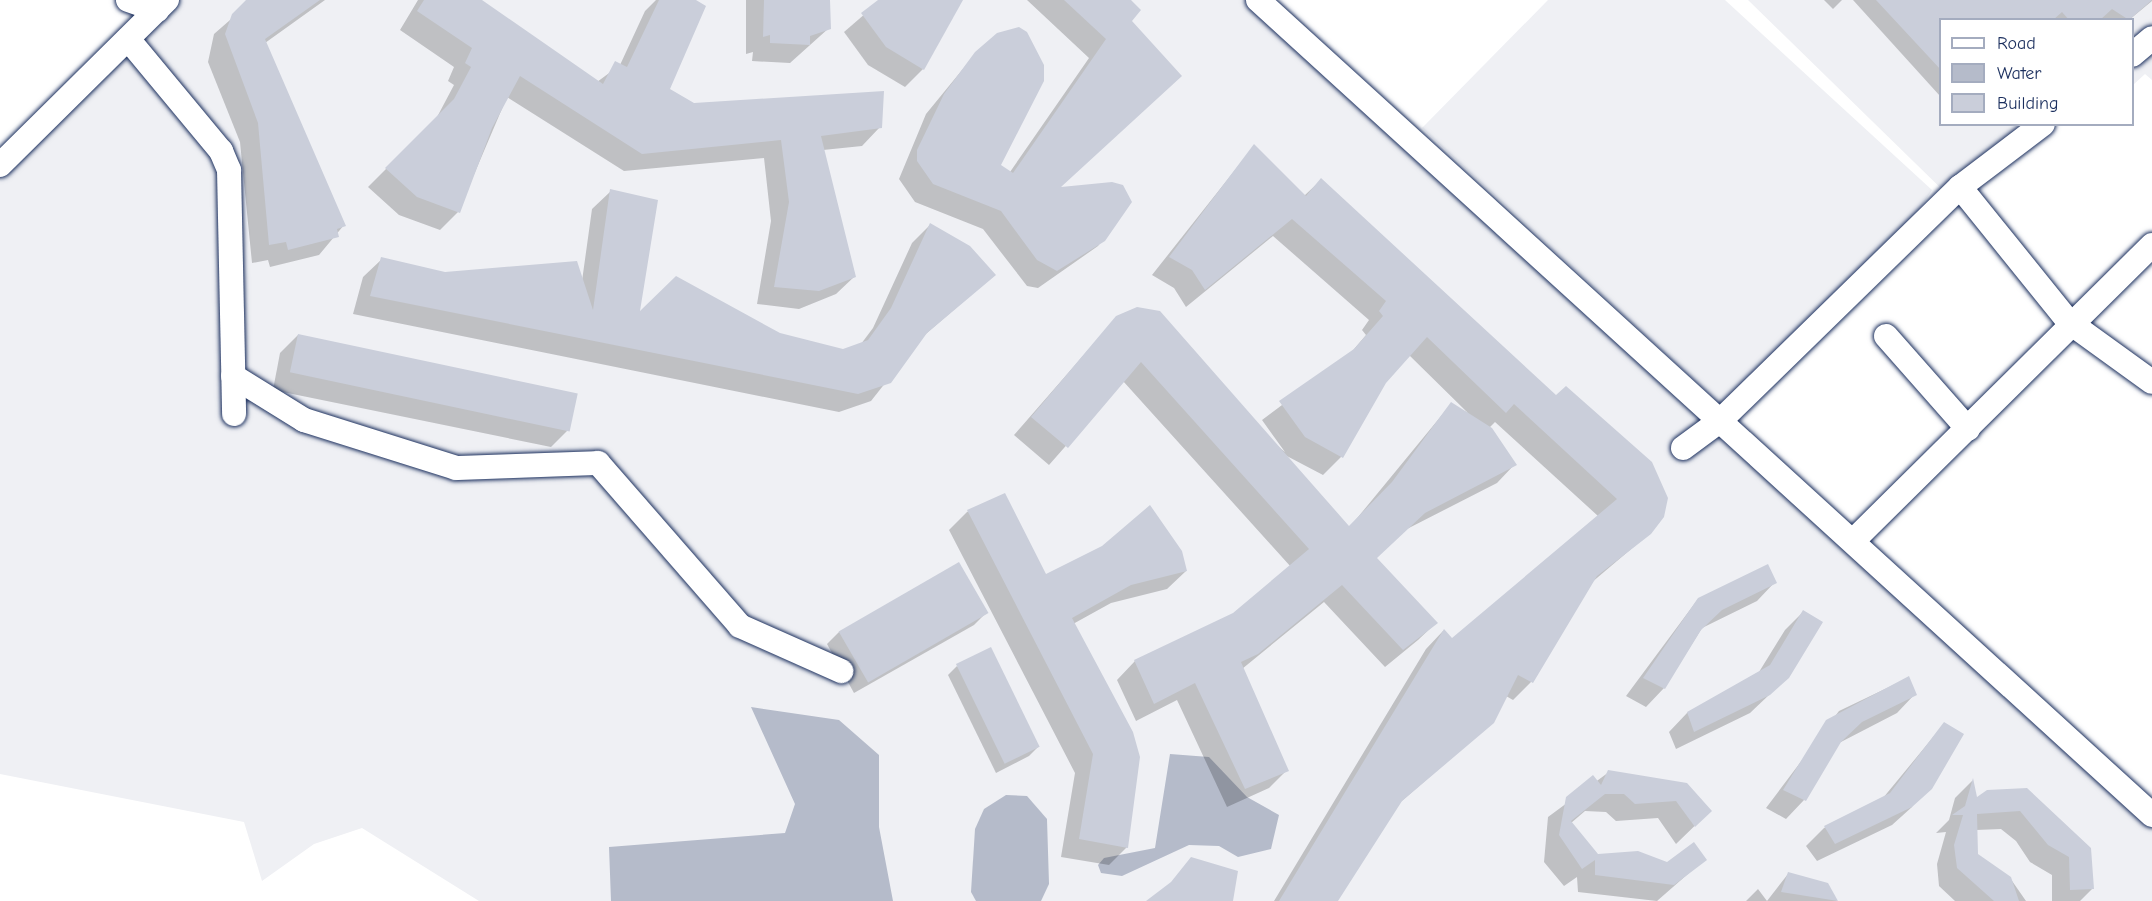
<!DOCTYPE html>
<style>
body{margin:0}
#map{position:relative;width:2152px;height:901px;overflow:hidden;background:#fff;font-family:"Comic Neue",sans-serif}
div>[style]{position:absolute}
.built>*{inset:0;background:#eff0f4}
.water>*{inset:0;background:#b5bbca}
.shadow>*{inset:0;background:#0003}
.building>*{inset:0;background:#caceda;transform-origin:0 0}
.roads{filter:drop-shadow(0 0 2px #1b2f5e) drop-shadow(0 0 2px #1b2f5e)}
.minor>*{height:24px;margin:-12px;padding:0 12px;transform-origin:12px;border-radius:12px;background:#fff}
span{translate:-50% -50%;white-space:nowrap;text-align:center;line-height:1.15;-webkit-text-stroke:5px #fff;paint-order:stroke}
.legend{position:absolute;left:1939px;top:18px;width:195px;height:108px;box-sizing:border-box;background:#fff;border:2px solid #a4acbf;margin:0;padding:8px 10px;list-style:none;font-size:18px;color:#1b2f5e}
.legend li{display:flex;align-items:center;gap:12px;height:30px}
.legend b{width:30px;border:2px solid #a4acbf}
</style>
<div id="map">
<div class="built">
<i style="clip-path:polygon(166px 0,1253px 0,2152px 819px,2152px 901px,479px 901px,362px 828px,314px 844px,262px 881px,244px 822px,0 774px,0 159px)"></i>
<i style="clip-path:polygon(1548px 0,1725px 0,1932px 190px,1911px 222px,1722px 406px,1422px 128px)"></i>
<i style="clip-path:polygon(1748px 0,2152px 0,2152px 80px,2145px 74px,2133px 85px,2132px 20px,1940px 20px,1940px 124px,2025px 125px,1956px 203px)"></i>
</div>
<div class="water">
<i style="clip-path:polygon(751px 707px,839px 720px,879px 755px,879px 827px,893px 901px,611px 901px,609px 847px,785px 833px,795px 804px)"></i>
<i style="clip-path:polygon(1170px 754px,1209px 757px,1247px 797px,1279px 815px,1271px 849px,1238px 857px,1219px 846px,1189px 845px,1122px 876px,1101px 873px,1098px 865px,1104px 858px,1155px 848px)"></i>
<i style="clip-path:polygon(1006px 795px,1027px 796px,1047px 819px,1049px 884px,1041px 901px,976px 901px,971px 892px,975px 829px,984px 809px)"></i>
</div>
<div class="shadow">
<i style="clip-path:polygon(253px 0,325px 0,265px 43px,344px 225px,319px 255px,270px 267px,268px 260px,252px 263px,240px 142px,208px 62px,214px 34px)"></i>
<i style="clip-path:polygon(418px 0,479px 0,597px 82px,620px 65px,645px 11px,656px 0,693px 0,668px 90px,694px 104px,880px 127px,862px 146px,823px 150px,855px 276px,836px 294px,799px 309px,757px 304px,771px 221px,764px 158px,624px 171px,507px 97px,458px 212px,440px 230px,399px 215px,368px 187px,436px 119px,454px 85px,448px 81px,454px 67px,400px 30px)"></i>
<i style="clip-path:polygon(746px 0,829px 0,829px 28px,790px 63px,752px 61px,753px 52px,746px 54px)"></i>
<i style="clip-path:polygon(881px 0,961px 0,923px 69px,905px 87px,868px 65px,844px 32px)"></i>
<i style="clip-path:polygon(1027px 0,1128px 0,1130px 21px,1059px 188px,1130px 202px,1098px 246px,1038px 288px,1027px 286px,983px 229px,915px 202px,899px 179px,926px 114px,976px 53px,999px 166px,1010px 172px,1089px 58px)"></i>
<i style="clip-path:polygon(1824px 0,1842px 0,1833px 9px)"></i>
<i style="clip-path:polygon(1853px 0,2152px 0,2152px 1px,2129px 20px,1940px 20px,1940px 96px)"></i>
<i style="clip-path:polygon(evenodd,1254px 146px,1304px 196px,1321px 180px,1650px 533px,1591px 583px,1531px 682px,1513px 700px,1506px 696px,1493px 722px,1396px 806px,1336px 901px,1274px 901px,1426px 649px,1443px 631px,1452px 640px,1598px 516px,1495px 422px,1489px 428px,1515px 464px,1497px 483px,1405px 530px,1376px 558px,1436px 623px,1418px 640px,1385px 667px,1324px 602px,1242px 669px,1287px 770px,1269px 788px,1227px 807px,1177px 700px,1136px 721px,1117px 680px,1135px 661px,1233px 615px,1291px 567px,1123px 381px,1049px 465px,1014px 435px,1117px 317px,1285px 452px,1262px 420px,1349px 355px,1366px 335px,1362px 330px,1369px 320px,1273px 236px,1186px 307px,1174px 288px,1152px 275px,1254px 146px,1409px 355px,1468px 413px,1451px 404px,1349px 528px,1283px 454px,1323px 475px,1341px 457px,1384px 382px,1409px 355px)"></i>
<i style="clip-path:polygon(611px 191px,638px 315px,780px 334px,843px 351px,861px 344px,873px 328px,912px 243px,930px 225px,994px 275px,920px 339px,871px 401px,839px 412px,353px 314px,363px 277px,382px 259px,445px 274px,582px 281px,592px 209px)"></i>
<i style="clip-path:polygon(298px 335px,569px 429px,551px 447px,273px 390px,280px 353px)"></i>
<i style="clip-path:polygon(1005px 495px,1046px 576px,1186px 571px,1167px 589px,1111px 603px,1073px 624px,1127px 847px,1109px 865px,1061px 857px,1075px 773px,949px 530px,967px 512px)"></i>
<i style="clip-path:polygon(1775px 582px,1757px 601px,1702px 628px,1664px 688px,1646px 707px,1626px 696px,1698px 599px)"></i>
<i style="clip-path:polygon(1803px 612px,1788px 677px,1750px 713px,1676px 749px,1669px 732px,1687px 713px,1759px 672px,1785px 630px)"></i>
<i style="clip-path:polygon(986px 613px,974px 625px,854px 693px,827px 644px,839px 632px)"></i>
<i style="clip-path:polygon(957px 666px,1038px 747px,1029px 756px,996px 773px,948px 675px)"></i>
<i style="clip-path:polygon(1908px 678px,1915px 694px,1897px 713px,1839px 743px,1804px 800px,1786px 819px,1766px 808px,1839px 711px)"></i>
<i style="clip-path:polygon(1944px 724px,1912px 807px,1892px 825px,1817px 861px,1806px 846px,1824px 828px,1883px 798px)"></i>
<i style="clip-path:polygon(1609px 772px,1710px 811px,1676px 844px,1658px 818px,1616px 821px,1606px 812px,1585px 811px,1571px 823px,1598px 855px,1667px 863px,1705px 859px,1657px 901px,1578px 892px,1577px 877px,1564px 886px,1544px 862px,1548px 817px)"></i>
<i style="clip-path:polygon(1972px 781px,1976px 800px,2026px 790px,2093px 888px,2080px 901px,2052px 901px,2052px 875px,2030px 862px,2016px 841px,2001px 829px,1976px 830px,1976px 855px,2010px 878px,2026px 901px,1955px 901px,1939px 886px,1937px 864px,1946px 832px,1936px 833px,1949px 820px,1955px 798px)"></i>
<i style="clip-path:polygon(1788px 874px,1827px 885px,1837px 901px,1746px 901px,1758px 889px,1767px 901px)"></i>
</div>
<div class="building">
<i style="clip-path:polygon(246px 0,320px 0,265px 39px,346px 226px,337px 229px,339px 237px,288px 250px,286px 242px,269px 245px,258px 123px,225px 34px,232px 14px)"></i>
<i style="clip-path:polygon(424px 0,482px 0,603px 84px,615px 61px,627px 67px,659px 0,696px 0,706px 6px,670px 89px,694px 103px,884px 91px,882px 128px,821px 136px,856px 277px,819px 291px,774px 287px,789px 202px,781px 140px,642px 154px,520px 76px,492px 128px,460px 213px,417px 197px,385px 168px,454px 99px,471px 67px,465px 63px,472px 48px,417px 11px)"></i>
<i style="clip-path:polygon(764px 0,830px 0,831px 29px,810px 36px,810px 45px,770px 43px,770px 35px,763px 37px)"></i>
<i style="clip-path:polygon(878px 0,963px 0,924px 70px,886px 47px,861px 13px)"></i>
<i style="clip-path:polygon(1064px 0,1131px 0,1141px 10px,1132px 21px,1182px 76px,1061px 187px,1112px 182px,1123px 185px,1132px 202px,1105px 241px,1057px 271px,1037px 260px,1001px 211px,933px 184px,917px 161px,917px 150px,944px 94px,975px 52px,997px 33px,1019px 27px,1027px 32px,1044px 65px,1044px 81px,1001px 165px,1013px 173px,1106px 39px)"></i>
<i style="clip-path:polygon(1876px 0,2152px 0,2129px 20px,2112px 9px,2100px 20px,2069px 20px,2062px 12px,2053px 20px,1941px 20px,1941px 70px)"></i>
<i style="clip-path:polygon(1254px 144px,1306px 196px,1321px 178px,1556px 395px,1566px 386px,1652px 462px,1668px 498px,1664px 517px,1651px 534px,1597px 576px,1533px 683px,1518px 675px,1494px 723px,1402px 801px,1338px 901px,1279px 901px,1444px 629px,1452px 638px,1617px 499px,1514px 404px,1506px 413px,1427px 337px,1386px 383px,1343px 458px,1305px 437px,1279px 401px,1354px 349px,1383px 316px,1379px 311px,1386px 301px,1292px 219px,1205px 290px,1192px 270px,1169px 257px)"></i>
<i style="clip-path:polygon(610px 189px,658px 200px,640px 311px,676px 276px,780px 333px,843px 349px,868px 340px,891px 308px,930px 223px,970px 246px,996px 275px,927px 333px,891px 383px,858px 394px,370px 296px,381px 257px,445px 272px,577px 261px,593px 310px)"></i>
<i style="clip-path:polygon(1137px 307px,1160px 311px,1349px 526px,1392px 482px,1451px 402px,1492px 428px,1517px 465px,1425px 513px,1377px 558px,1438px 623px,1403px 650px,1342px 585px,1258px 654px,1241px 662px,1289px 771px,1245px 789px,1195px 683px,1154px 704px,1134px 660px,1233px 613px,1309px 549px,1141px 362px,1068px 448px,1031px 417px,1116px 316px)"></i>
<i style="left:298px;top:334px;width:286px;height:39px;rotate:12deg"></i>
<i style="clip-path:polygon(1005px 493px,1046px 574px,1102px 546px,1150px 505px,1182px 551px,1187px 571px,1131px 585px,1072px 618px,1133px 732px,1140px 757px,1128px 848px,1079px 839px,1093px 754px,967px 510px)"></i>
<i style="left:959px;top:562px;width:59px;height:139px;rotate:60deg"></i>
<i style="clip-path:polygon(1768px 564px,1777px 583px,1722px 610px,1701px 630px,1665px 689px,1643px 678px,1698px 598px)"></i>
<i style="clip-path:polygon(1803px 610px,1823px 622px,1789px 678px,1770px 695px,1694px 732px,1687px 712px,1770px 665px)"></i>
<i style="left:991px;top:647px;width:111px;height:39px;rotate:64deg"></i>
<i style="clip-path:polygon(1909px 676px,1917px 695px,1862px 722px,1841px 742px,1806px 801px,1783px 790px,1826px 720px)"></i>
<i style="clip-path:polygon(1944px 722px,1964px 734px,1932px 789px,1912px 807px,1835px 844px,1824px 826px,1890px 793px)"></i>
<i style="clip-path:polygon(1608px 770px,1687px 783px,1712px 811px,1695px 827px,1676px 801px,1635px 804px,1624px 794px,1605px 794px,1571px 821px,1598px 854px,1638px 851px,1667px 862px,1694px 842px,1707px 860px,1674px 885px,1595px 875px,1595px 860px,1582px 869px,1559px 835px,1566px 797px,1593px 775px,1601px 785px)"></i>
<i style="clip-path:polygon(1973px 778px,1977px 797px,1987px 790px,2027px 788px,2091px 848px,2094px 889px,2070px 890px,2069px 857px,2048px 845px,2020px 811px,1977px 814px,1978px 854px,2011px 877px,2019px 901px,1994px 901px,1957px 868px,1954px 845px,1963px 815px,1952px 815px,1965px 806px)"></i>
<i style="clip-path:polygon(1191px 857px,1238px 871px,1233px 901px,1146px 901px,1171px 882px)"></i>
<i style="clip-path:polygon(1788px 872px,1828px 883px,1838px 901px,1781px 892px)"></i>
</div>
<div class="roads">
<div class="minor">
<i style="left:128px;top:0;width:31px;rotate:19deg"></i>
<i style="left:1258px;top:0;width:1210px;rotate:42.35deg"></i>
<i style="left:128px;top:39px;width:146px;rotate:50.3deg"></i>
<i style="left:221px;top:151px;width:21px;rotate:67deg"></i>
<i style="left:229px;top:170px;width:244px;rotate:88.8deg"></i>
<i style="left:2132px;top:55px;width:26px;rotate:-40deg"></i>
<i style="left:0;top:165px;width:235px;rotate:-44.7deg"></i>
<i style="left:1960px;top:187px;width:174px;rotate:51.1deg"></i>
<i style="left:2069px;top:322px;width:102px;rotate:35.9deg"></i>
<i style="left:1886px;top:336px;width:124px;rotate:48.6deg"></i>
<i style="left:233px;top:376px;width:84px;rotate:31.8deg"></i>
<i style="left:304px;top:420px;width:159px;rotate:17.5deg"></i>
<i style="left:456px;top:468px;width:142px;rotate:-2deg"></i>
<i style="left:598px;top:463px;width:216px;rotate:48.9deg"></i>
<i style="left:740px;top:626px;width:111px;rotate:24deg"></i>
<i style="left:1683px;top:448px;width:47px;rotate:-36.4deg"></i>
<i style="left:1721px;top:420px;width:334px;rotate:-44.3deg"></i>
<i style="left:1960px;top:187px;width:104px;rotate:-37.2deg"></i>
<i style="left:1855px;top:539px;width:418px;rotate:-44.7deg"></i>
</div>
</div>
<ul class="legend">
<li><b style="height:8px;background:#fff"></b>Road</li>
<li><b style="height:16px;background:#b5bbca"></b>Water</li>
<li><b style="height:16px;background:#caceda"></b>Building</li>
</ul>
</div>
